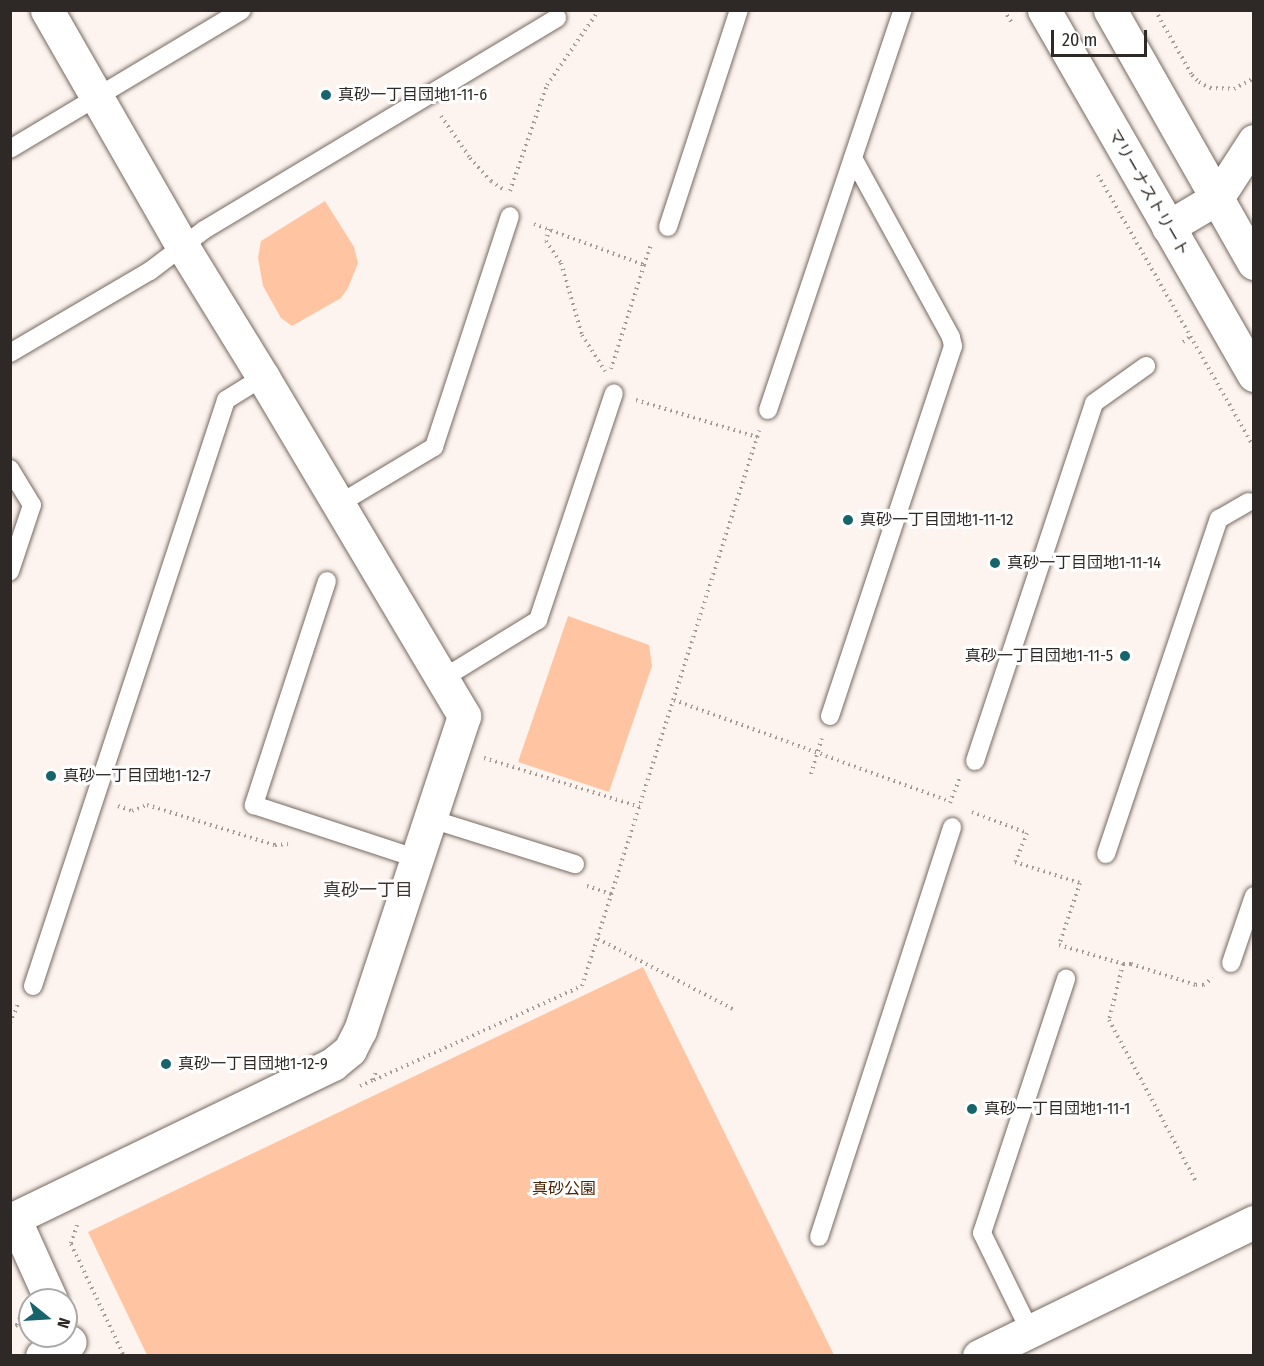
<!DOCTYPE html>
<meta charset="utf-8">
<style>
body{margin:0}
#map{position:relative;width:1264px;height:1366px;overflow:hidden;background:#fdf4ef;font-family:"Fira Sans Condensed","Noto Sans JP",sans-serif}
div>[style]{position:absolute}
.green>*{inset:0;background:#ffc5a3}
.path>*{height:4px;margin-top:-2px;transform-origin:0;background:repeating-linear-gradient(90deg,#a29b96 0 1.5px,transparent 0 6px)}
.roads{filter:drop-shadow(0 0 2px #766961) drop-shadow(0 0 2px #766961)}
.service>*{height:18px;margin:-9px;padding:0 9px;transform-origin:9px;border-radius:9px;background:#fff}
.tertiary>*{height:33px;margin:-16.5px;padding:0 16.5px;transform-origin:16.5px;border-radius:16.5px;background:#fff}
.dots>*{width:16px;height:16px;translate:-50% -50%;box-sizing:border-box;border:3px solid #fff;border-radius:50%}
span{translate:-50% -50%;white-space:nowrap;text-align:center;line-height:1.15;-webkit-text-stroke:6px #fff;paint-order:stroke}
.poi-label{font-size:16px;color:#2e2926}
.left{translate:0 -50%;text-align:left}
.right{translate:-100% -50%;text-align:right}
.street-label{font-size:16px;color:#2e2926}
.park-label{font-size:16px;color:#4f2200}
.neighbourhood-label{font-size:18px;color:#41362f}
.frame{position:absolute;inset:0;border:12px solid #2e2926;pointer-events:none}
.north{position:absolute;left:18px;top:1288px;width:60px;height:60px;box-sizing:border-box;background:#fff;border:2px solid #aba9a8;border-radius:50%;rotate:108deg;font-size:16px;font-weight:700;line-height:24px;text-align:center;color:#2e2926}
.north::after{content:'';display:block;margin:auto;width:21px;height:27px;background:#16646c;clip-path:polygon(50% 0,100% 100%,50% 72%,0 100%)}
.scale{position:absolute;left:1051px;top:30px;width:96px;height:27px;box-sizing:border-box;border:3px solid #2e2926;border-top:0;padding-left:8px;font-size:18px;line-height:21px;white-space:nowrap;color:#2e2926;-webkit-text-stroke:4px #fff;paint-order:stroke}
</style>
<div id="map">
<div class="green">
<i style="clip-path:polygon(325px 201px,354px 247px,358px 263px,348px 288px,341px 298px,292px 326px,281px 318px,263px 286px,258px 258px,261px 241px)"></i>
<i style="clip-path:polygon(568px 616px,649px 645px,652px 666px,609px 792px,518px 762px)"></i>
<i style="clip-path:polygon(643px 967px,834px 1355px,147px 1355px,88px 1232px)"></i>
</div>
<div class="path">
<i style="left:1004px;top:10px;width:17px;rotate:59deg"></i>
<i style="left:1155px;top:10px;width:75px;rotate:60.4deg"></i>
<i style="left:1192px;top:75px;width:10px;rotate:45deg"></i>
<i style="left:1199px;top:82px;width:13px;rotate:29deg"></i>
<i style="left:1210px;top:88px;width:24px;rotate:2deg"></i>
<i style="left:1234px;top:89px;width:23px;rotate:-29deg"></i>
<i style="left:441px;top:116px;width:51px;rotate:55.4deg"></i>
<i style="left:470px;top:158px;width:31px;rotate:48deg"></i>
<i style="left:491px;top:181px;width:18px;rotate:34deg"></i>
<i style="left:1098px;top:175px;width:314px;rotate:60.2deg"></i>
<i style="left:510px;top:191px;width:112px;rotate:-70.8deg"></i>
<i style="left:547px;top:85px;width:91px;rotate:-55.3deg"></i>
<i style="left:534px;top:224px;width:117px;rotate:20.4deg"></i>
<i style="left:644px;top:265px;width:109px;rotate:107.6deg"></i>
<i style="left:549px;top:229px;width:12px;rotate:104deg"></i>
<i style="left:546px;top:241px;width:27px;rotate:56deg"></i>
<i style="left:561px;top:263px;width:75px;rotate:73.7deg"></i>
<i style="left:582px;top:335px;width:43px;rotate:57.4deg"></i>
<i style="left:644px;top:265px;width:21px;rotate:-71deg"></i>
<i style="left:1183px;top:342px;width:9px;rotate:-36deg"></i>
<i style="left:636px;top:400px;width:127px;rotate:17deg"></i>
<i style="left:674px;top:700px;width:293px;rotate:20.2deg"></i>
<i style="left:484px;top:758px;width:164px;rotate:17.4deg"></i>
<i style="left:811px;top:774px;width:37px;rotate:-73deg"></i>
<i style="left:950px;top:803px;width:26px;rotate:-69deg"></i>
<i style="left:118px;top:806px;width:15px;rotate:20deg"></i>
<i style="left:132px;top:811px;width:16px;rotate:-22deg"></i>
<i style="left:147px;top:805px;width:134px;rotate:17.4deg"></i>
<i style="left:275px;top:845px;width:13px;rotate:-4deg"></i>
<i style="left:972px;top:812px;width:59px;rotate:20.9deg"></i>
<i style="left:1027px;top:833px;width:31px;rotate:112deg"></i>
<i style="left:1015px;top:862px;width:68px;rotate:17.9deg"></i>
<i style="left:1080px;top:883px;width:65px;rotate:108.7deg"></i>
<i style="left:1059px;top:945px;width:67px;rotate:16.5deg"></i>
<i style="left:1123px;top:964px;width:58px;rotate:104deg"></i>
<i style="left:1109px;top:1020px;width:182px;rotate:61.7deg"></i>
<i style="left:587px;top:886px;width:26px;rotate:18deg"></i>
<i style="left:598px;top:939px;width:152px;rotate:27.4deg"></i>
<i style="left:1123px;top:964px;width:8px"></i>
<i style="left:1131px;top:964px;width:68px;rotate:17.9deg"></i>
<i style="left:1196px;top:985px;width:7px"></i>
<i style="left:1203px;top:985px;width:12px;rotate:-35deg"></i>
<i style="left:10px;top:1023px;width:21px;rotate:-67deg"></i>
<i style="left:374px;top:1080px;width:228px;rotate:-24.3deg"></i>
<i style="left:582px;top:986px;width:583px;rotate:-72.31deg"></i>
<i style="left:360px;top:1086px;width:14px;rotate:-25deg"></i>
<i style="left:373px;top:1080px;width:9px;rotate:-69deg"></i>
<i style="left:77px;top:1225px;width:20px;rotate:108deg"></i>
<i style="left:71px;top:1244px;width:124px;rotate:64.7deg"></i>
<i style="left:10px;top:1328px;width:8px;rotate:-23deg"></i>
<i style="left:17px;top:1325px;width:11px;rotate:-68deg"></i>
</div>
<div class="roads">
<div class="service">
<i style="left:10px;top:149px;width:270px;rotate:-30.9deg"></i>
<i style="left:668px;top:227px;width:228px;rotate:-71.9deg"></i>
<i style="left:10px;top:353px;width:162px;rotate:-30.4deg"></i>
<i style="left:150px;top:271px;width:68px;rotate:-37.2deg"></i>
<i style="left:204px;top:230px;width:412px;rotate:-31deg"></i>
<i style="left:768px;top:410px;width:422px;rotate:-71.4deg"></i>
<i style="left:10px;top:469px;width:42px;rotate:58.6deg"></i>
<i style="left:32px;top:505px;width:70px;rotate:108.4deg"></i>
<i style="left:339px;top:504px;width:111px;rotate:-31deg"></i>
<i style="left:434px;top:447px;width:243px;rotate:-71.8deg"></i>
<i style="left:327px;top:581px;width:236px;rotate:108.1deg"></i>
<i style="left:254px;top:805px;width:173px;rotate:18.2deg"></i>
<i style="left:442px;top:679px;width:113px;rotate:-31.6deg"></i>
<i style="left:538px;top:620px;width:239px;rotate:-71.5deg"></i>
<i style="left:830px;top:716px;width:390px;rotate:-71.6deg"></i>
<i style="left:953px;top:346px;width:9px;rotate:-103deg"></i>
<i style="left:951px;top:337px;width:204px;rotate:-118.7deg"></i>
<i style="left:975px;top:761px;width:377px;rotate:-71.6deg"></i>
<i style="left:1094px;top:403px;width:64px;rotate:-35.4deg"></i>
<i style="left:431px;top:819px;width:151px;rotate:17.4deg"></i>
<i style="left:1106px;top:854px;width:354px;rotate:-71.4deg"></i>
<i style="left:1219px;top:519px;width:34px;rotate:-30deg"></i>
<i style="left:1231px;top:963px;width:71px;rotate:-71.1deg"></i>
<i style="left:33px;top:986px;width:617px;rotate:-71.77deg"></i>
<i style="left:226px;top:400px;width:44px;rotate:-31.9deg"></i>
<i style="left:819px;top:1237px;width:431px;rotate:-72deg"></i>
<i style="left:1030px;top:1331px;width:109px;rotate:-116.1deg"></i>
<i style="left:982px;top:1233px;width:268px;rotate:-71.7deg"></i>
</div>
<div class="tertiary">
<i style="left:47px;top:10px;width:273px;rotate:60.2deg"></i>
<i style="left:183px;top:247px;width:153px;rotate:58.4deg"></i>
<i style="left:263px;top:377px;width:394px;rotate:59.3deg"></i>
<i style="left:464px;top:716px;width:331px;rotate:108.3deg"></i>
<i style="left:360px;top:1030px;width:22px;rotate:117deg"></i>
<i style="left:350px;top:1050px;width:22px;rotate:141deg"></i>
<i style="left:333px;top:1064px;width:354px;rotate:154.2deg"></i>
<i style="left:14px;top:1218px;width:90px;rotate:65.7deg"></i>
<i style="left:1044px;top:10px;width:421px;rotate:60.1deg"></i>
<i style="left:1110px;top:10px;width:291px;rotate:60.4deg"></i>
<i style="left:1168px;top:227px;width:57px;rotate:-30.6deg"></i>
<i style="left:1217px;top:198px;width:68px;rotate:-57deg"></i>
<i style="left:42px;top:1356px;width:31px;rotate:-27deg"></i>
<i style="left:979px;top:1356px;width:306px;rotate:-26deg"></i>
</div>
</div>
<div class="dots">
<i style="left:326px;top:95px;background:#16646c"></i>
<i style="left:848px;top:520px;background:#16646c"></i>
<i style="left:995px;top:563px;background:#16646c"></i>
<i style="left:1125px;top:656px;background:#16646c"></i>
<i style="left:51px;top:776px;background:#16646c"></i>
<i style="left:166px;top:1064px;background:#16646c"></i>
<i style="left:972px;top:1109px;background:#16646c"></i>
</div>
<div class="poi-label">
<span class="left" style="left:338px;top:95px">真砂一丁目団地1-11-6</span>
<span class="left" style="left:860px;top:520px">真砂一丁目団地1-11-12</span>
<span class="left" style="left:1007px;top:563px">真砂一丁目団地1-11-14</span>
<span class="right" style="left:1113px;top:656px">真砂一丁目団地1-11-5</span>
<span class="left" style="left:63px;top:776px">真砂一丁目団地1-12-7</span>
<span class="left" style="left:178px;top:1064px">真砂一丁目団地1-12-9</span>
<span class="left" style="left:984px;top:1109px">真砂一丁目団地1-11-1</span>
</div>
<div class="street-label">
<span style="left:1148px;top:193px;rotate:60deg">マリーナストリート</span>
</div>
<div class="park-label">
<span style="left:564px;top:1189px">真砂公園</span>
</div>
<div class="neighbourhood-label">
<span style="left:368px;top:890px">真砂一丁目</span>
</div>
<div class="frame"></div>
<div class="north">N</div>
<div class="scale">20 m</div>
</div>
